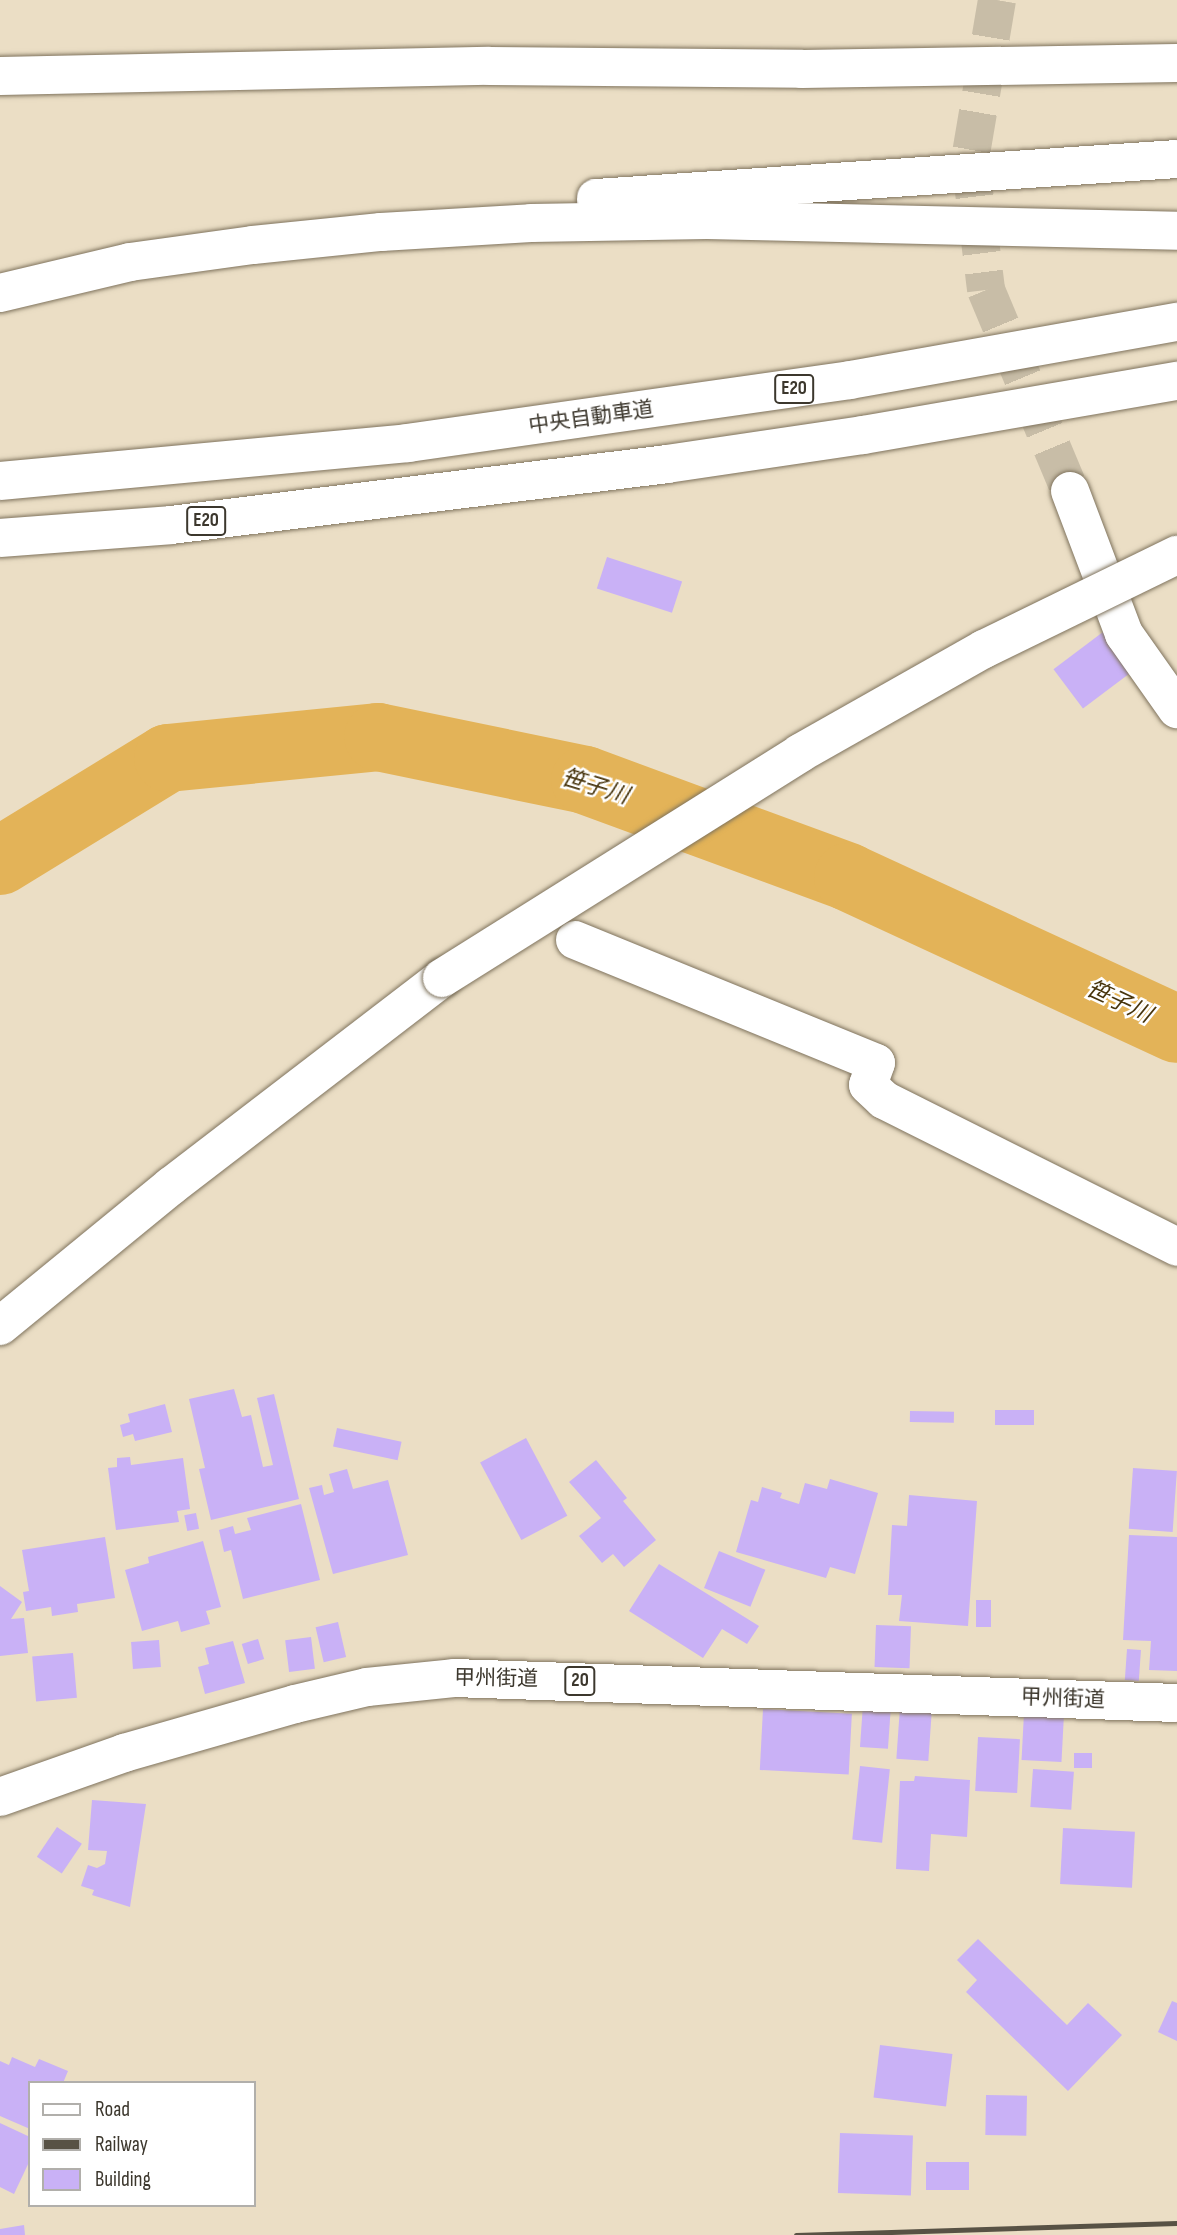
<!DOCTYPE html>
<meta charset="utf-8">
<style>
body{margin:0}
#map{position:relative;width:1177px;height:2235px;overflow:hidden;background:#ebdec5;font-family:"Sofia Sans Condensed","Noto Sans JP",sans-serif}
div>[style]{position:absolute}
.river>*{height:68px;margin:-34px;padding:0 34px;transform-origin:34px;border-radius:34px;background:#e3b358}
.building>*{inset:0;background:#c9b1f6;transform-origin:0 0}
.minor-tunnel>*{height:38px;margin-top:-19px;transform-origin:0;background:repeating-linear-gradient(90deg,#c8bda7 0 38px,transparent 0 57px)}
.roads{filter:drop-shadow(0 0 2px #7f735d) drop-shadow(0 0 2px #7f735d)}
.minor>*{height:38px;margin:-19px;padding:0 19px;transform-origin:19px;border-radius:19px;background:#fff}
.highway>*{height:38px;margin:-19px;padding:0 19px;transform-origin:19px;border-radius:19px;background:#fff}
.rail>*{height:5px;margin:-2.5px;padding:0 2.5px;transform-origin:2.5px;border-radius:2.5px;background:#585245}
.bridges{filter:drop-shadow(0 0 2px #7f735d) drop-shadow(0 0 2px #7f735d)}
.highway-bridge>*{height:38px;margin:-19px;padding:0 19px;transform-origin:19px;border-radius:19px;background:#fff}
span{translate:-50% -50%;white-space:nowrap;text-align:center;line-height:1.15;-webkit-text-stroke:5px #fff;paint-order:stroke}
.shield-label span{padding:2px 5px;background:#fff;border:2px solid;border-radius:5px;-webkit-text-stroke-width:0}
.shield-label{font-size:19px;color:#3c372d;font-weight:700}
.street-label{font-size:21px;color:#3c372d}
.water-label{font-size:23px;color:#48350d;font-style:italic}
.legend{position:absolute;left:28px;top:2081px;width:228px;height:126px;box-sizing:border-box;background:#fff;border:2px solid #b1afab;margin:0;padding:9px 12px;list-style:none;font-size:21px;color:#3c372d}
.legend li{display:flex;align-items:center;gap:14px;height:35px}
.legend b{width:35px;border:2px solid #b1afab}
</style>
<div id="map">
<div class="river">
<i style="left:0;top:861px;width:197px;rotate:-31.5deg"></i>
<i style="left:168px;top:758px;width:211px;rotate:-5.7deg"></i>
<i style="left:378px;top:737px;width:211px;rotate:11.7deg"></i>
<i style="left:585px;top:780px;width:280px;rotate:20.2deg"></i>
<i style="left:848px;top:877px;width:362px;rotate:24.8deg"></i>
</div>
<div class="building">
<i style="left:607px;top:557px;width:79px;height:33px;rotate:18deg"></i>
<i style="left:1103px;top:632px;width:49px;height:62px;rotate:53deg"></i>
<i style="clip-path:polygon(234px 1389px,242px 1417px,251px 1415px,263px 1467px,273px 1465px,257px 1398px,274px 1394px,299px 1499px,211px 1520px,199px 1469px,205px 1468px,189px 1399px)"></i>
<i style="clip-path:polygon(165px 1404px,172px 1432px,135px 1441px,133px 1434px,123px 1437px,120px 1425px,130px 1422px,128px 1414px)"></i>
<i style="left:995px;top:1410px;width:39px;height:15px"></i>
<i style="left:910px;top:1411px;width:44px;height:11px;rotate:1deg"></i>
<i style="left:337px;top:1428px;width:66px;height:19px;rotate:12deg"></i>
<i style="left:526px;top:1438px;width:88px;height:52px;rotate:62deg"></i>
<i style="clip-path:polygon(130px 1457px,131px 1465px,183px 1458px,190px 1509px,177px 1511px,179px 1522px,116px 1530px,108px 1468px,117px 1467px,117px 1458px)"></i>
<i style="clip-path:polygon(596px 1460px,627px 1498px,623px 1501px,656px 1540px,624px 1567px,613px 1554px,602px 1563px,579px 1536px,601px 1518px,569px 1482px)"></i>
<i style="left:1133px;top:1468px;width:44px;height:61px;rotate:4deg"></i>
<i style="clip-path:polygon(347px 1469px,353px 1489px,388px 1480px,408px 1555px,333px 1574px,309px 1488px,322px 1485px,324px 1495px,334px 1492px,329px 1474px)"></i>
<i style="clip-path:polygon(830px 1479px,878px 1493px,855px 1574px,830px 1567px,826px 1578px,736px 1552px,751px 1500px,758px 1502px,762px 1487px,782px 1493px,780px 1498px,799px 1504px,805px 1483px,827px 1489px)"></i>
<i style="clip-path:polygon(909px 1495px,977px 1501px,968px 1626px,899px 1621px,902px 1595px,888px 1595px,892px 1525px,907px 1526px)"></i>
<i style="clip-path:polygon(301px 1504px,320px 1580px,243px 1599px,231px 1550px,224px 1552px,219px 1530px,233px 1526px,235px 1534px,251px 1530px,247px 1518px)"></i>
<i style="left:196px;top:1513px;width:16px;height:12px;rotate:79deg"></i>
<i style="clip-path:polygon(1129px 1535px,1177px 1537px,1177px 1671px,1149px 1670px,1151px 1641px,1123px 1640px)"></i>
<i style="clip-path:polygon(105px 1537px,115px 1598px,77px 1604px,78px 1612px,52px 1616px,51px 1607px,26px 1611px,23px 1592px,29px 1591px,22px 1550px)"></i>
<i style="clip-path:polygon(203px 1541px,221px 1607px,206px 1611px,210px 1624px,181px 1632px,178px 1621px,142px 1631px,125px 1570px,149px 1563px,148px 1557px)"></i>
<i style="left:719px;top:1551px;width:50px;height:40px;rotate:22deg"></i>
<i style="clip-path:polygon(659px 1564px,759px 1626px,747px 1644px,722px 1629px,703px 1658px,629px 1611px)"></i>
<i style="clip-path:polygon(0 1586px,22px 1602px,11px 1619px,24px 1618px,28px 1653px,0 1656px)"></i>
<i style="left:976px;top:1600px;width:15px;height:27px"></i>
<i style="left:338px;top:1622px;width:36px;height:23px;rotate:77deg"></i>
<i style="left:876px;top:1625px;width:35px;height:42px;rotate:2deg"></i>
<i style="left:311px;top:1637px;width:32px;height:26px;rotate:83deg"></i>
<i style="left:258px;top:1639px;width:21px;height:17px;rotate:73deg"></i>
<i style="left:159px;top:1640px;width:27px;height:28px;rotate:86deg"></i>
<i style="clip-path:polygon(233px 1641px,245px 1683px,205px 1694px,198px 1667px,209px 1664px,205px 1648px)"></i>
<i style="left:1127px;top:1649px;width:14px;height:31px;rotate:4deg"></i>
<i style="left:73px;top:1653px;width:45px;height:41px;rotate:85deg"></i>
<i style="left:863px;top:1704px;width:28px;height:43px;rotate:4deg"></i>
<i style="left:900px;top:1707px;width:32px;height:52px;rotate:4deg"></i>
<i style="left:763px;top:1709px;width:89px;height:61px;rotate:3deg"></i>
<i style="left:1024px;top:1713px;width:40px;height:47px;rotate:3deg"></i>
<i style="left:978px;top:1737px;width:42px;height:54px;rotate:3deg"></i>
<i style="left:1074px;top:1753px;width:18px;height:15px"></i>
<i style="left:860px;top:1766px;width:30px;height:74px;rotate:6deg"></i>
<i style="left:1033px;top:1769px;width:41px;height:38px;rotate:4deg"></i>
<i style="clip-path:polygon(915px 1776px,970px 1780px,967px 1837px,931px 1834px,929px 1871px,896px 1869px,900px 1781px,914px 1781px)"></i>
<i style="clip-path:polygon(92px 1800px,146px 1804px,130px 1907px,92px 1895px,94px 1890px,81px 1886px,88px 1865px,97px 1868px,105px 1864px,107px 1851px,88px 1850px)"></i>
<i style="left:57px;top:1827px;width:30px;height:36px;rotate:34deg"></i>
<i style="left:1063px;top:1828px;width:72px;height:56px;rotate:3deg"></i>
<i style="clip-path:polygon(978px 1939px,1067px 2025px,1088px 2003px,1122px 2035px,1068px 2091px,966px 1992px,977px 1980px,957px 1960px)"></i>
<i style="clip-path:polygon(1172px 2001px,1177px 2003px,1177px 2041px,1158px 2032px)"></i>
<i style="left:880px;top:2045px;width:73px;height:53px;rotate:7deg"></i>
<i style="clip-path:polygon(12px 2057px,35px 2067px,39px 2059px,68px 2071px,63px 2083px,30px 2083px,30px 2129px,0 2116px,0 2061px,9px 2065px)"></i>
<i style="left:986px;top:2095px;width:41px;height:40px;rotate:1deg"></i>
<i style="clip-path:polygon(0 2123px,30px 2137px,30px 2160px,14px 2194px,0 2187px)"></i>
<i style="left:840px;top:2133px;width:73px;height:60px;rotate:2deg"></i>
<i style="left:926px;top:2162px;width:43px;height:28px"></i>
<i style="clip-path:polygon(24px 2225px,25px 2235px,0 2235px,0 2229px)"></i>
</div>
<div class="minor-tunnel">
<i style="left:997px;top:0;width:161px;rotate:99.6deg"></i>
<i style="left:970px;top:159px;width:132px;rotate:83deg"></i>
<i style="left:986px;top:290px;width:218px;rotate:67.3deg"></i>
</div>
<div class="roads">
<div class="minor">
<i style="left:1070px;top:491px;width:153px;rotate:69.3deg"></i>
<i style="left:1124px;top:634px;width:92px;rotate:54.8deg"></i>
<i style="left:575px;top:940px;width:325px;rotate:22.2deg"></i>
<i style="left:876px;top:1063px;width:23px;rotate:110deg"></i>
<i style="left:868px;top:1085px;width:22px;rotate:43deg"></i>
<i style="left:884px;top:1100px;width:328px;rotate:26.6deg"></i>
</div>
<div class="highway">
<i style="left:0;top:76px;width:489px;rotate:-1.2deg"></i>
<i style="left:489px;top:66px;width:313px;rotate:0.5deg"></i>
<i style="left:802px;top:69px;width:375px;rotate:-0.9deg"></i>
<i style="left:596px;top:198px;width:582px;rotate:-3.84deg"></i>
<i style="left:0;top:293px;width:134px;rotate:-13.4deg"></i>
<i style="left:130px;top:262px;width:124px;rotate:-7.9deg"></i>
<i style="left:253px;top:245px;width:129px;rotate:-5.8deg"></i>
<i style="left:381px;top:232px;width:150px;rotate:-3.4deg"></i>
<i style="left:531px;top:223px;width:176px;rotate:-1deg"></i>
<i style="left:707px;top:220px;width:470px;rotate:1.3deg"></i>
<i style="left:0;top:481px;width:410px;rotate:-5.3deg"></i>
<i style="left:408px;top:443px;width:446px;rotate:-8.1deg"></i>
<i style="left:850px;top:380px;width:332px;rotate:-10.1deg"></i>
<i style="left:0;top:538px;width:171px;rotate:-4.3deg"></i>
<i style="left:171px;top:525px;width:500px;rotate:-7deg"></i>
<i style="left:667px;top:464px;width:198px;rotate:-8.4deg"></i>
<i style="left:863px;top:435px;width:319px;rotate:-9.8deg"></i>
<i style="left:0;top:1326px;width:221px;rotate:-39.3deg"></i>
<i style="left:171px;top:1186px;width:342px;rotate:-37.5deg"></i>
<i style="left:0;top:1797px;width:132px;rotate:-19.5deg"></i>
<i style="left:124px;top:1753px;width:178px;rotate:-16deg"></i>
<i style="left:295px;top:1704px;width:74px;rotate:-13.3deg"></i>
<i style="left:367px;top:1687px;width:87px;rotate:-5.9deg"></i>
<i style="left:454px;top:1678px;width:723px;rotate:1.98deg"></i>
</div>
</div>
<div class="rail">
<i style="left:796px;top:2235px;width:381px;rotate:-1.8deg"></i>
</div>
<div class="bridges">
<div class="highway-bridge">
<i style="left:442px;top:978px;width:423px;rotate:-32.1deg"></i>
<i style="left:800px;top:753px;width:211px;rotate:-29.5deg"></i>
<i style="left:984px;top:649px;width:215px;rotate:-26deg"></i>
</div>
</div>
<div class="shield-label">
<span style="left:794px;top:389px">E20</span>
<span style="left:206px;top:521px">E20</span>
<span style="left:580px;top:1681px">20</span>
</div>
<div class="street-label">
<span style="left:591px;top:418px;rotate:-8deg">中央自動車道</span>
<span style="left:496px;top:1679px;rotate:1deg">甲州街道</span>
<span style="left:1063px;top:1699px;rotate:2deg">甲州街道</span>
</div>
<div class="water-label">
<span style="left:595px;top:787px;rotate:17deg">笹子川</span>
<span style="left:1119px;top:1002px;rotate:25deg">笹子川</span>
</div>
<ul class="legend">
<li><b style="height:9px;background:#fff"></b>Road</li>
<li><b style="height:9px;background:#585245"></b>Railway</li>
<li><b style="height:19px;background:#c9b1f6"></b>Building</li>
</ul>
</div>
